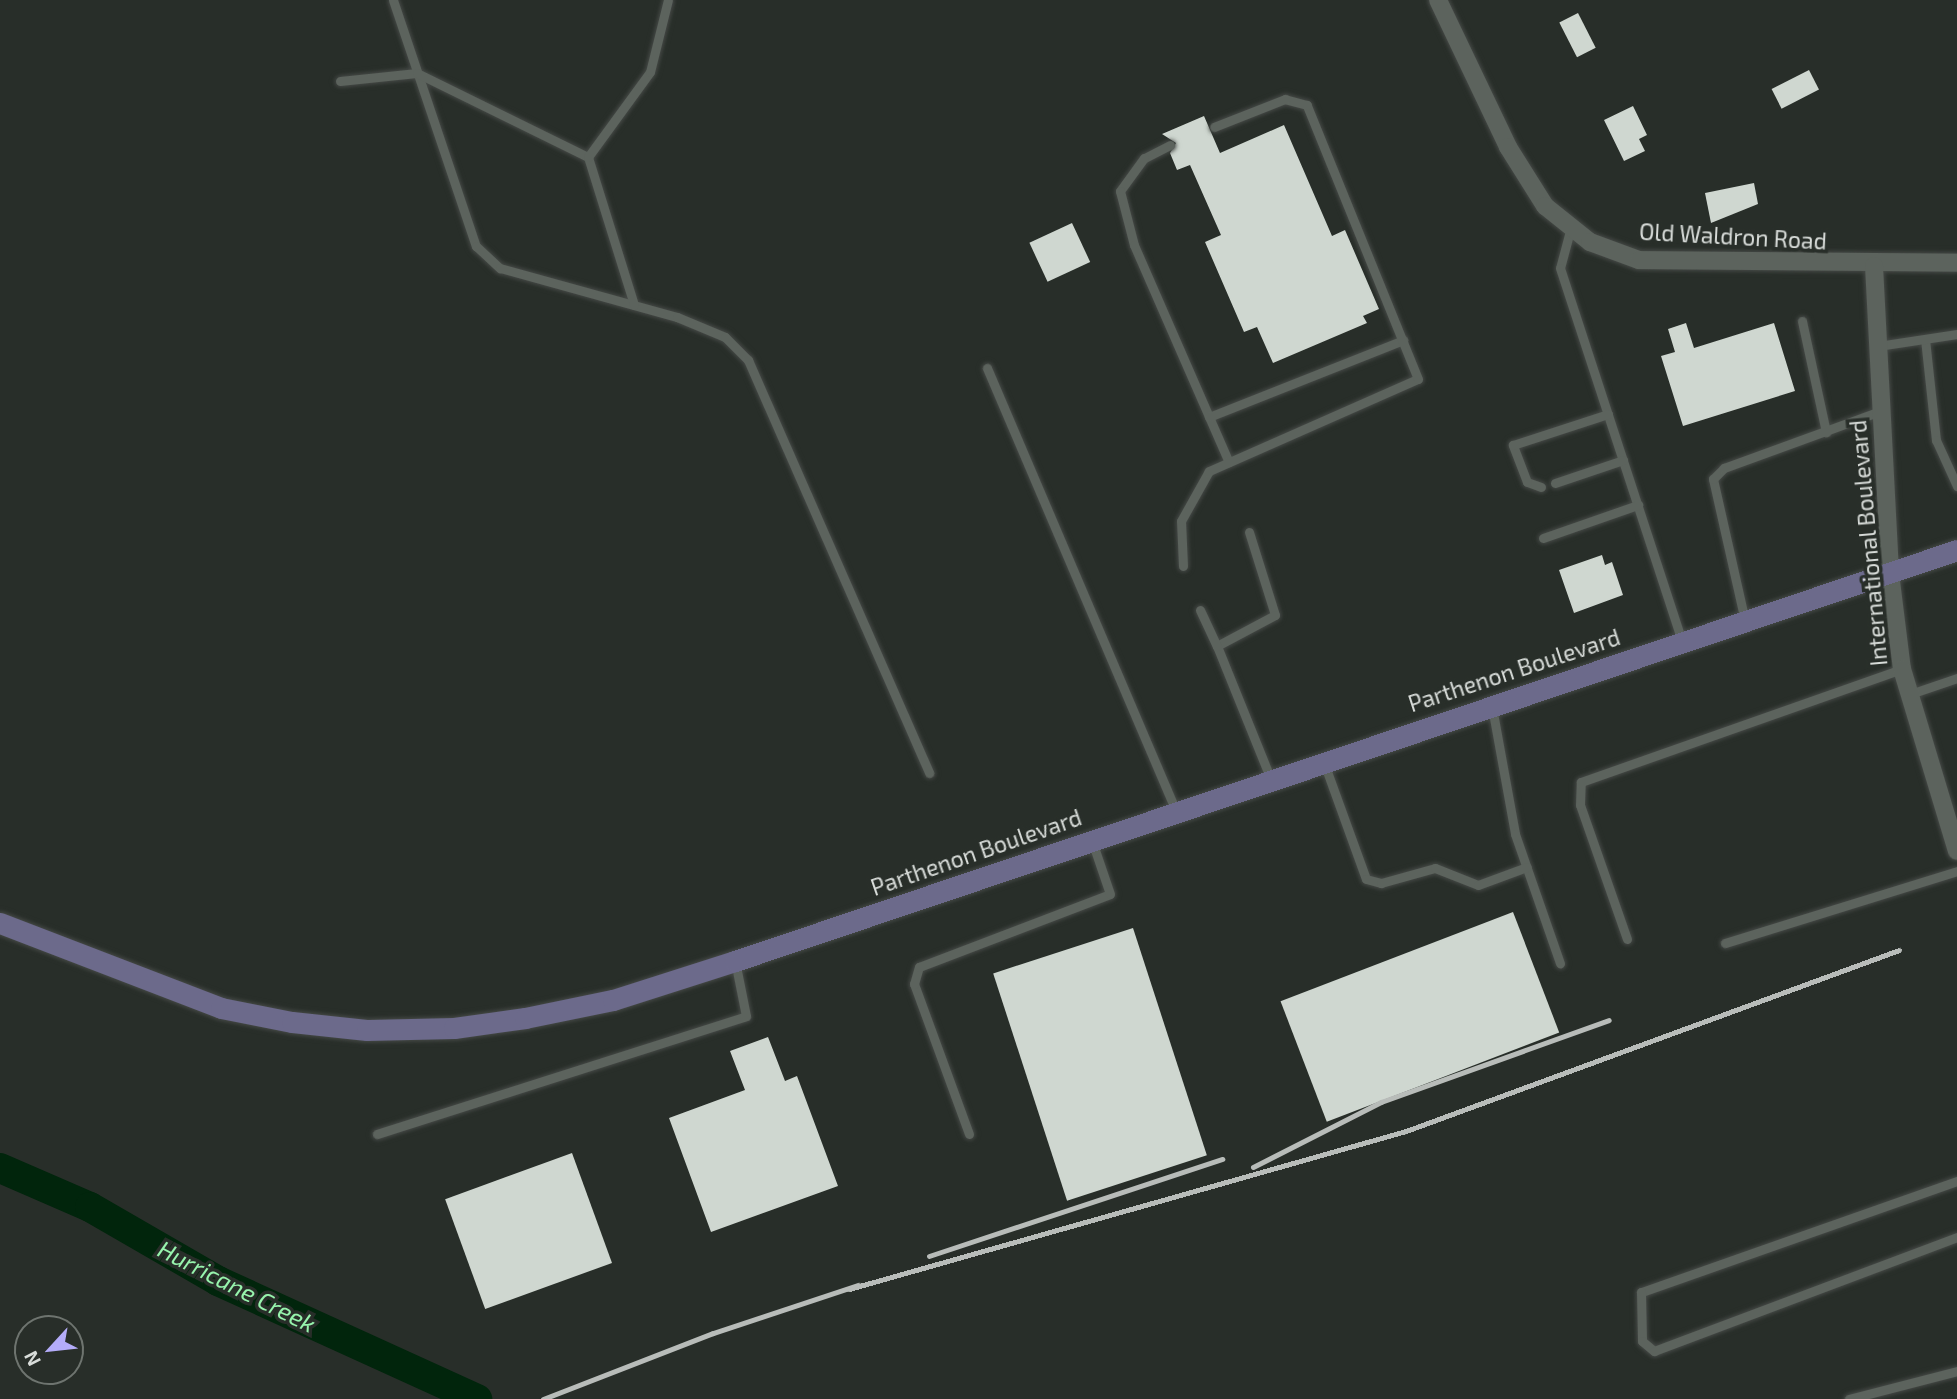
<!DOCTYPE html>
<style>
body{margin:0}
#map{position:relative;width:1957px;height:1399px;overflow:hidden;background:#282e29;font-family:"Exo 2",sans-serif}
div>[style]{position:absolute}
.river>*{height:30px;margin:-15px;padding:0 15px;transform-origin:15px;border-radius:15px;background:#01250c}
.building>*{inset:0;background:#cfd7d0;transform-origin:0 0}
.roads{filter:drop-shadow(0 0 2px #454946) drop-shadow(0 0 2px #454946)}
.service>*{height:9px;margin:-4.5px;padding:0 4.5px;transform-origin:4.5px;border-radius:4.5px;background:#5c635d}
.minor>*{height:18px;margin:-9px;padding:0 9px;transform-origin:9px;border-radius:9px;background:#5c635d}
.secondary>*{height:21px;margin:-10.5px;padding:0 10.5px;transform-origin:10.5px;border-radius:10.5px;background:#6c6a8b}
.rail>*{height:5px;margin:-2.5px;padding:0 2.5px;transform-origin:2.5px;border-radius:2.5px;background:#b8bcb9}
span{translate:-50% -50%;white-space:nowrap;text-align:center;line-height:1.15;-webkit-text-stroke:7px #282e29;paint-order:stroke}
.street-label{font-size:23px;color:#d8dcd9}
.water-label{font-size:24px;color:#97f4ad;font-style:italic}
.north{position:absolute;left:14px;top:1315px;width:70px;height:70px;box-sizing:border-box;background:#282e29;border:2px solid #6e746f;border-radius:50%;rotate:243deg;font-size:19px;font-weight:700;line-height:28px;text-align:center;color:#d8dcd9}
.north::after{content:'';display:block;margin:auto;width:24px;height:32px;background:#b4acf9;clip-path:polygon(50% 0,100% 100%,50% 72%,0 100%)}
</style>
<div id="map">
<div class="river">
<i style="left:0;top:1168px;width:98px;rotate:23.4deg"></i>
<i style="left:90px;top:1207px;width:148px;rotate:30deg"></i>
<i style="left:218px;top:1281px;width:285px;rotate:24.5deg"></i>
</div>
<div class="building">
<i style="left:1578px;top:13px;width:39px;height:21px;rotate:63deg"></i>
<i style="left:1809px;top:70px;width:22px;height:42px;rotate:63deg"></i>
<i style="clip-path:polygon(1633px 106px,1647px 135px,1639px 139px,1645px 151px,1624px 161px,1604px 120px)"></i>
<i style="clip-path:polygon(1204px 116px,1220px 153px,1284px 125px,1332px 236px,1345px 230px,1379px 309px,1363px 316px,1367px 323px,1273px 363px,1257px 327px,1244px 332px,1205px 242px,1221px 235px,1190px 165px,1177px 170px,1170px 153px,1176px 143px,1162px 134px)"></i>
<i style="clip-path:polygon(1754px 183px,1758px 204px,1711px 223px,1705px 193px)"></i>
<i style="left:1072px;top:223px;width:43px;height:47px;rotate:65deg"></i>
<i style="clip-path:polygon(1686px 323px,1694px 348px,1774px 323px,1795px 391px,1683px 426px,1661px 356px,1675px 352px,1668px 329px)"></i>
<i style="clip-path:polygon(1602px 555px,1605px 565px,1612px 562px,1623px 595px,1574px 613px,1559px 570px)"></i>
<i style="left:1513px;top:912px;width:129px;height:249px;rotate:69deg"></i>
<i style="left:1133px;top:928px;width:239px;height:147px;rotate:72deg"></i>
<i style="clip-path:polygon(768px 1037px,785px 1081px,797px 1076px,838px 1186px,711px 1232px,669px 1118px,745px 1090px,730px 1051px)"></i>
<i style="left:572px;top:1153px;width:117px;height:135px;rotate:70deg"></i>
</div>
<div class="roads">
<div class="service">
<i style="left:393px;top:0;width:260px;rotate:71.4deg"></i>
<i style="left:476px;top:246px;width:33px;rotate:43deg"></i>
<i style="left:500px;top:268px;width:184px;rotate:15.5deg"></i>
<i style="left:677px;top:317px;width:52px;rotate:22.6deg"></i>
<i style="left:725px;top:337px;width:33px;rotate:45deg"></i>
<i style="left:748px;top:360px;width:451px;rotate:66.3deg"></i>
<i style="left:340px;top:81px;width:77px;rotate:-5.9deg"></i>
<i style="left:417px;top:73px;width:191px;rotate:26.2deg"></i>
<i style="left:588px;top:157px;width:155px;rotate:72.7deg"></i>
<i style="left:1170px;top:145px;width:29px;rotate:153deg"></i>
<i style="left:1144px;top:158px;width:41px;rotate:126deg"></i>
<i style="left:1120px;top:191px;width:56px;rotate:75.5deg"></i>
<i style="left:1134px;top:245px;width:237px;rotate:66.4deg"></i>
<i style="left:588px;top:157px;width:105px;rotate:-53.9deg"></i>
<i style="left:650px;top:72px;width:74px;rotate:-76deg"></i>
<i style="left:1571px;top:227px;width:42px;rotate:105deg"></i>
<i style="left:1560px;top:268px;width:393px;rotate:71.9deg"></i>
<i style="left:1802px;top:321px;width:114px;rotate:77.8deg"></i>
<i style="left:1925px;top:339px;width:102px;rotate:83.8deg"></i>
<i style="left:1936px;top:440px;width:51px;rotate:65.5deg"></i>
<i style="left:1878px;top:346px;width:80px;rotate:-8.6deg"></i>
<i style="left:987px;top:368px;width:482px;rotate:66.9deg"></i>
<i style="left:1209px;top:417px;width:209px;rotate:-21.6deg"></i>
<i style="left:1555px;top:483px;width:72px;rotate:-18.7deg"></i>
<i style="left:1541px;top:487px;width:15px;rotate:-160deg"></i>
<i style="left:1527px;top:482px;width:40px;rotate:-111deg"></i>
<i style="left:1513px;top:445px;width:100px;rotate:-18.1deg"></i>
<i style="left:1249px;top:532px;width:87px;rotate:72.6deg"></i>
<i style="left:1275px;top:615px;width:66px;rotate:151.9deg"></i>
<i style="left:1217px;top:646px;width:141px;rotate:68deg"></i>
<i style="left:1543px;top:538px;width:101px;rotate:-19.2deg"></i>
<i style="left:1183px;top:566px;width:45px;rotate:-92.5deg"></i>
<i style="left:1181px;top:521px;width:57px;rotate:-60.8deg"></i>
<i style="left:1209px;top:471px;width:228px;rotate:-23.8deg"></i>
<i style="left:1418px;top:379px;width:296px;rotate:-112.1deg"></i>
<i style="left:1307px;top:105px;width:23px;rotate:-165deg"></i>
<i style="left:1285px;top:99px;width:76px;rotate:158.5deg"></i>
<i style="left:1200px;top:610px;width:40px;rotate:65deg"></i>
<i style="left:1745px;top:621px;width:146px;rotate:-102.7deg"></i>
<i style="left:1713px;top:479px;width:16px;rotate:-45deg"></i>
<i style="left:1724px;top:468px;width:167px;rotate:-20deg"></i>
<i style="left:1910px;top:694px;width:50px;rotate:-18.8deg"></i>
<i style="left:1492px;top:707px;width:129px;rotate:79.7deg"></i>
<i style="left:1515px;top:834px;width:137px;rotate:70.8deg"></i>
<i style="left:1324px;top:763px;width:123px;rotate:70.1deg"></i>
<i style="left:1366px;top:879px;width:16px;rotate:15deg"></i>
<i style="left:1381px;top:883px;width:56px;rotate:-15.5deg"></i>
<i style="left:1435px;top:868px;width:46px;rotate:21.6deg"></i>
<i style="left:1478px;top:885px;width:52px;rotate:-20.2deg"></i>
<i style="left:1627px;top:939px;width:142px;rotate:-109.3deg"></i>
<i style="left:1580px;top:805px;width:23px;rotate:-88deg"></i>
<i style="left:1581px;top:782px;width:340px;rotate:-19.4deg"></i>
<i style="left:1725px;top:943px;width:243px;rotate:-17.2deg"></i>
<i style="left:377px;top:1134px;width:387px;rotate:-17.7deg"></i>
<i style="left:746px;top:1016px;width:56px;rotate:-101.3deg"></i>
<i style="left:969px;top:1134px;width:160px;rotate:-110.1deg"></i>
<i style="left:914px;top:984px;width:18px;rotate:-74deg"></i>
<i style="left:919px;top:967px;width:204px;rotate:-20.9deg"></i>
<i style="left:1110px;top:894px;width:56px;rotate:-108.8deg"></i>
<i style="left:1957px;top:1181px;width:335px;rotate:160.6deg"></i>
<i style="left:1641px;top:1292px;width:49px;rotate:88.8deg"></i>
<i style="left:1642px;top:1341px;width:16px;rotate:40deg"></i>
<i style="left:1654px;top:1351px;width:324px;rotate:-20.6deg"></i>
<i style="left:1849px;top:1399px;width:112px;rotate:-14.5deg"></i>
</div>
<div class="minor">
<i style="left:1438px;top:0;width:163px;rotate:64.5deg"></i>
<i style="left:1508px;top:147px;width:70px;rotate:57.9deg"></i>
<i style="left:1545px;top:206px;width:58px;rotate:38.7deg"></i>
<i style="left:1590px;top:242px;width:52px;rotate:20.2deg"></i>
<i style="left:1639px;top:260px;width:318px;rotate:0.5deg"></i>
<i style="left:1874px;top:266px;width:307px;rotate:87deg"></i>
<i style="left:1890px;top:573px;width:97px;rotate:82.9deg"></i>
<i style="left:1902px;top:669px;width:190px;rotate:73.2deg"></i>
</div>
<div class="secondary">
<i style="left:0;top:923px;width:237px;rotate:21deg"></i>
<i style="left:221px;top:1008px;width:72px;rotate:11.2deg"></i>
<i style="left:292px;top:1022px;width:75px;rotate:6.1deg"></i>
<i style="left:367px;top:1030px;width:87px;rotate:-1.3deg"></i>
<i style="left:454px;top:1028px;width:72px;rotate:-8deg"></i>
<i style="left:525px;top:1018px;width:90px;rotate:-11.6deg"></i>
<i style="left:613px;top:1000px;width:128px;rotate:-17.7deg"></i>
<i style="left:735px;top:961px;width:1289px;rotate:-18.59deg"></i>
</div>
</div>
<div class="rail">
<i style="left:1253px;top:1167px;width:144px;rotate:-26.9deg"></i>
<i style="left:1381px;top:1102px;width:242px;rotate:-19.8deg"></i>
<i style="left:929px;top:1256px;width:309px;rotate:-18.3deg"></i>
<i style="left:849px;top:1289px;width:579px;rotate:-15.84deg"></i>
<i style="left:1406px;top:1131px;width:525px;rotate:-20.16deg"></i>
<i style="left:543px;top:1399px;width:182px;rotate:-21.2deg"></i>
<i style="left:713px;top:1333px;width:153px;rotate:-18.3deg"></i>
</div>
<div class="street-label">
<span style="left:1733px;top:236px;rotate:3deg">Old Waldron Road</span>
<span style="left:1868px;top:543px;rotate:-95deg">International Boulevard</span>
<span style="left:1514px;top:670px;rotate:-18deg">Parthenon Boulevard</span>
<span style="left:976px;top:852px;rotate:-19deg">Parthenon Boulevard</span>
</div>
<div class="water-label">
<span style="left:237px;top:1286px;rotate:27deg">Hurricane Creek</span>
</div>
<div class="north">N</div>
</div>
